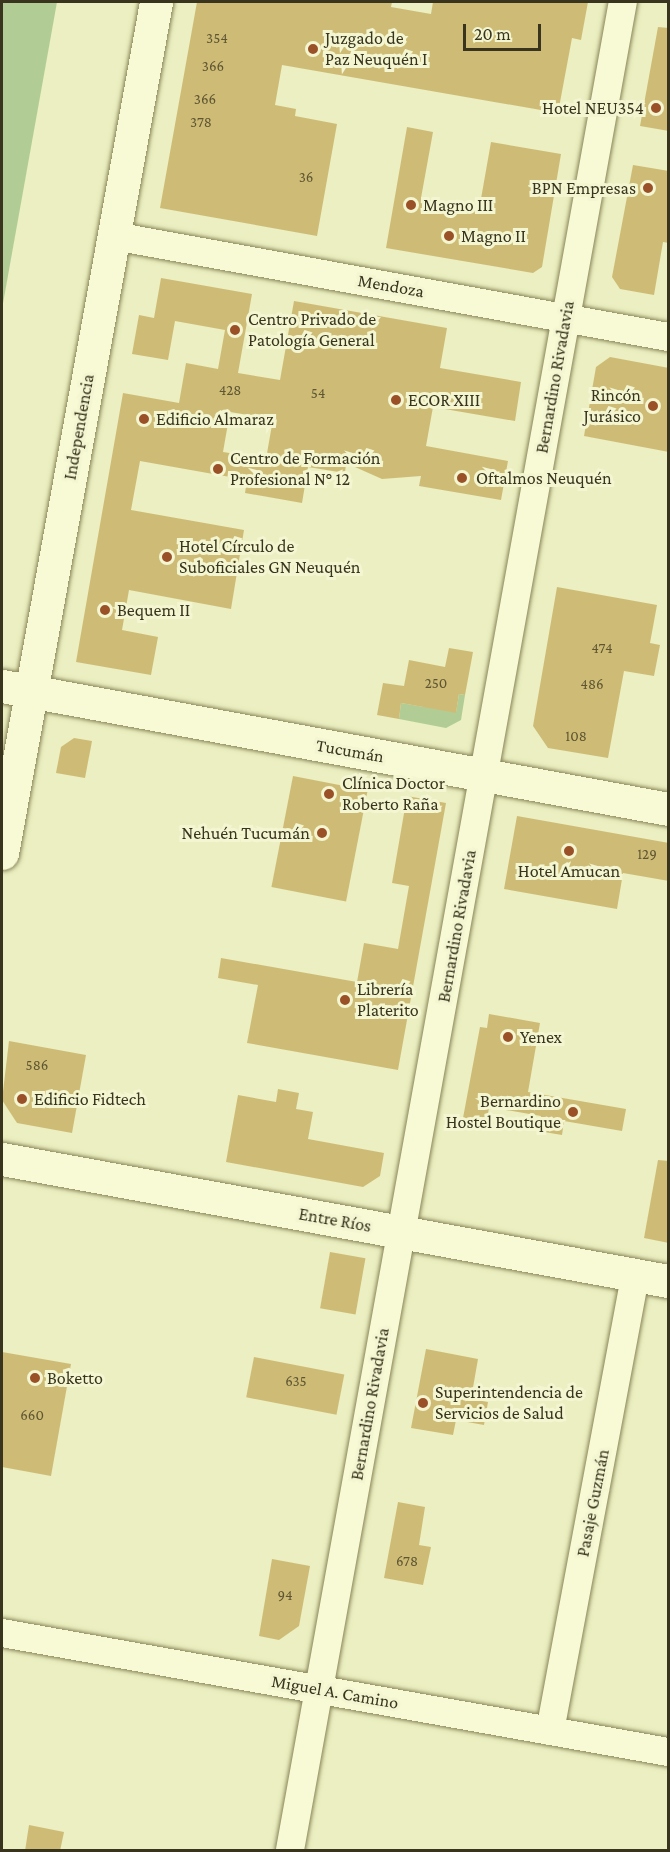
<!DOCTYPE html>
<meta charset="utf-8">
<style>
body{margin:0}
#map{position:relative;width:670px;height:1852px;overflow:hidden;background:#ebefc1;font-family:"Crimson Pro",serif}
div>[style]{position:absolute}
.green>*{inset:0;background:#b1cd95}
.building>*{inset:0;background:#cebc76;transform-origin:0 0}
.roads{filter:drop-shadow(0 0 2px #898558) drop-shadow(0 0 2px #898558)}
.street>*{height:28px;margin:-14px;padding:0 14px;transform-origin:14px;border-radius:14px;background:#f7fad5}
.secondary>*{height:33px;margin:-16.5px;padding:0 16.5px;transform-origin:16.5px;border-radius:16.5px;background:#f7fad5}
.dots>*{width:16px;height:16px;translate:-50% -50%;box-sizing:border-box;border:3px solid #f3f6d1;border-radius:50%}
span{translate:-50% -50%;white-space:nowrap;text-align:center;line-height:1.15;-webkit-text-stroke:6px #f3f6d1;paint-order:stroke}
.number-label{font-size:15px;color:#5e5633}
.number-label span{-webkit-text-stroke-width:0}
.poi-label{font-size:18px;color:#38341d}
.left{translate:0 -50%;text-align:left}
.right{translate:-100% -50%;text-align:right}
.street-label{font-size:18px;color:#38341d}
.frame{position:absolute;inset:0;border:3px solid #38341d;pointer-events:none}
.scale{position:absolute;left:463px;top:24px;width:78px;height:27px;box-sizing:border-box;border:3px solid #38341d;border-top:0;padding-left:8px;font-size:18px;line-height:21px;white-space:nowrap;color:#38341d;-webkit-text-stroke:4px #f3f6d1;paint-order:stroke}
</style>
<div id="map">
<div class="green">
<i style="clip-path:polygon(2px 2px,57px 2px,2px 309px)"></i>
<i style="clip-path:polygon(459px 694px,465px 695px,461px 720px,446px 728px,399px 719px,401px 703px,424px 707px,426px 698px,456px 712px)"></i>
</div>
<div class="building">
<i style="clip-path:polygon(197px 2px,392px 2px,391px 7px,431px 14px,433px 2px,588px 2px,581px 40px,572px 38px,558px 113px,282px 65px,275px 105px,296px 109px,295px 116px,337px 124px,317px 236px,160px 208px)"></i>
<i style="clip-path:polygon(658px 27px,669px 28px,669px 131px,640px 126px)"></i>
<i style="clip-path:polygon(407px 127px,433px 132px,421px 198px,479px 210px,491px 142px,561px 154px,542px 267px,533px 273px,386px 248px)"></i>
<i style="clip-path:polygon(633px 165px,669px 171px,669px 243px,663px 242px,654px 295px,620px 289px,612px 277px)"></i>
<i style="clip-path:polygon(evenodd,161px 278px,252px 294px,238px 373px,280px 380px,294px 301px,447px 328px,440px 368px,521px 382px,515px 421px,433px 407px,426px 446px,508px 461px,501px 500px,419px 486px,421px 476px,382px 479px,346px 463px,345px 473px,308px 467px,302px 503px,245px 493px,247px 480px,140px 461px,131px 510px,244px 530px,231px 609px,129px 590px,122px 630px,158px 637px,151px 675px,76px 662px,123px 393px,179px 403px,186px 363px,218px 369px,225px 330px,175px 321px,168px 360px,132px 354px,139px 315px,154px 318px,161px 278px,230px 412px,273px 419px,266px 459px,223px 452px,230px 412px)"></i>
<i style="clip-path:polygon(610px 357px,669px 368px,669px 452px,584px 436px,596px 367px)"></i>
<i style="clip-path:polygon(557px 587px,657px 605px,650px 643px,660px 645px,654px 676px,624px 671px,608px 758px,548px 748px,533px 726px)"></i>
<i style="clip-path:polygon(449px 648px,473px 652px,465px 695px,459px 694px,456px 713px,401px 703px,399px 719px,377px 715px,383px 683px,404px 686px,409px 660px,445px 667px)"></i>
<i style="clip-path:polygon(74px 738px,92px 741px,85px 778px,56px 773px,61px 747px)"></i>
<i style="left:293px;top:776px;width:76px;height:113px;rotate:11deg"></i>
<i style="clip-path:polygon(407px 796px,446px 803px,398px 1070px,247px 1043px,258px 985px,218px 978px,221px 958px,357px 982px,364px 943px,398px 949px,409px 886px,392px 883px)"></i>
<i style="clip-path:polygon(517px 816px,669px 843px,669px 881px,623px 873px,617px 909px,504px 889px)"></i>
<i style="clip-path:polygon(489px 1014px,540px 1023px,528px 1092px,626px 1109px,622px 1131px,564px 1121px,562px 1135px,538px 1131px,541px 1116px,489px 1107px,487px 1122px,463px 1118px,480px 1027px,487px 1028px)"></i>
<i style="clip-path:polygon(9px 1041px,86px 1055px,72px 1133px,17px 1123px,2px 1100px)"></i>
<i style="clip-path:polygon(278px 1089px,299px 1093px,296px 1109px,313px 1112px,308px 1139px,384px 1153px,380px 1176px,363px 1187px,226px 1162px,238px 1095px,276px 1102px)"></i>
<i style="clip-path:polygon(658px 1160px,669px 1161px,669px 1243px,644px 1238px)"></i>
<i style="left:330px;top:1252px;width:36px;height:57px;rotate:10deg"></i>
<i style="clip-path:polygon(426px 1349px,478px 1359px,471px 1399px,488px 1402px,484px 1425px,456px 1420px,453px 1435px,411px 1428px)"></i>
<i style="clip-path:polygon(2px 1352px,71px 1364px,51px 1476px,2px 1467px)"></i>
<i style="left:254px;top:1357px;width:92px;height:41px;rotate:11deg"></i>
<i style="clip-path:polygon(398px 1502px,425px 1507px,419px 1545px,431px 1547px,423px 1585px,384px 1578px)"></i>
<i style="clip-path:polygon(272px 1559px,310px 1566px,299px 1626px,279px 1640px,259px 1636px)"></i>
<i style="clip-path:polygon(29px 1825px,64px 1832px,60px 1851px,25px 1851px)"></i>
</div>
<div class="roads">
<div class="street">
<i style="left:114px;top:236px;width:563px;rotate:10.33deg"></i>
<i style="left:2px;top:1633px;width:677px;rotate:10.13deg"></i>
<i style="left:550px;top:1731px;width:464px;rotate:-79.4deg"></i>
<i style="left:290px;top:1850px;width:1878px;rotate:-79.79deg"></i>
</div>
<div class="secondary">
<i style="left:2px;top:686px;width:677px;rotate:10.46deg"></i>
<i style="left:2px;top:853px;width:865px;rotate:-79.74deg"></i>
<i style="left:2px;top:1159px;width:677px;rotate:10.38deg"></i>
</div>
</div>
<div class="dots">
<i style="left:313px;top:49px;background:#9a5127"></i>
<i style="left:656px;top:108px;background:#9a5127"></i>
<i style="left:648px;top:188px;background:#9a5127"></i>
<i style="left:411px;top:205px;background:#9a5127"></i>
<i style="left:449px;top:236px;background:#9a5127"></i>
<i style="left:235px;top:330px;background:#9a5127"></i>
<i style="left:396px;top:400px;background:#9a5127"></i>
<i style="left:653px;top:406px;background:#9a5127"></i>
<i style="left:144px;top:419px;background:#9a5127"></i>
<i style="left:218px;top:469px;background:#9a5127"></i>
<i style="left:462px;top:478px;background:#9a5127"></i>
<i style="left:167px;top:557px;background:#9a5127"></i>
<i style="left:105px;top:610px;background:#9a5127"></i>
<i style="left:329px;top:794px;background:#9a5127"></i>
<i style="left:322px;top:833px;background:#9a5127"></i>
<i style="left:569px;top:851px;background:#9a5127"></i>
<i style="left:345px;top:1000px;background:#9a5127"></i>
<i style="left:508px;top:1037px;background:#9a5127"></i>
<i style="left:22px;top:1099px;background:#9a5127"></i>
<i style="left:573px;top:1112px;background:#9a5127"></i>
<i style="left:35px;top:1378px;background:#9a5127"></i>
<i style="left:423px;top:1403px;background:#9a5127"></i>
</div>
<div class="number-label">
<span style="left:217px;top:39px">354</span>
<span style="left:213px;top:67px">366</span>
<span style="left:205px;top:100px">366</span>
<span style="left:201px;top:123px">378</span>
<span style="left:306px;top:178px">36</span>
<span style="left:230px;top:391px">428</span>
<span style="left:318px;top:394px">54</span>
<span style="left:602px;top:649px">474</span>
<span style="left:436px;top:684px">250</span>
<span style="left:592px;top:685px">486</span>
<span style="left:576px;top:737px">108</span>
<span style="left:647px;top:855px">129</span>
<span style="left:37px;top:1066px">586</span>
<span style="left:296px;top:1382px">635</span>
<span style="left:32px;top:1416px">660</span>
<span style="left:407px;top:1562px">678</span>
<span style="left:285px;top:1596px">94</span>
</div>
<div class="poi-label">
<span class="left" style="left:325px;top:49px">Juzgado de<br>Paz Neuquén I</span>
<span class="right" style="left:644px;top:108px">Hotel NEU354</span>
<span class="right" style="left:636px;top:188px">BPN Empresas</span>
<span class="left" style="left:423px;top:205px">Magno III</span>
<span class="left" style="left:461px;top:236px">Magno II</span>
<span class="left" style="left:248px;top:330px">Centro Privado de<br>Patología General</span>
<span class="right" style="left:641px;top:406px">Rincón<br>Jurásico</span>
<span class="left" style="left:408px;top:400px">ECOR XIII</span>
<span class="left" style="left:156px;top:419px">Edificio Almaraz</span>
<span class="left" style="left:230px;top:469px">Centro de Formación<br>Profesional N° 12</span>
<span class="left" style="left:476px;top:478px">Oftalmos Neuquén</span>
<span class="left" style="left:179px;top:557px">Hotel Círculo de<br>Suboficiales GN Neuquén</span>
<span class="left" style="left:117px;top:610px">Bequem II</span>
<span class="left" style="left:342px;top:794px">Clínica Doctor<br>Roberto Raña</span>
<span class="right" style="left:310px;top:833px">Nehuén Tucumán</span>
<span style="left:569px;top:871px">Hotel Amucan</span>
<span class="left" style="left:357px;top:1000px">Librería<br>Platerito</span>
<span class="left" style="left:520px;top:1037px">Yenex</span>
<span class="left" style="left:34px;top:1099px">Edificio Fidtech</span>
<span class="right" style="left:561px;top:1112px">Bernardino<br>Hostel Boutique</span>
<span class="left" style="left:47px;top:1378px">Boketto</span>
<span class="left" style="left:435px;top:1403px">Superintendencia de<br>Servicios de Salud</span>
</div>
<div class="street-label">
<span style="left:391px;top:286px;rotate:10deg">Mendoza</span>
<span style="left:555px;top:377px;rotate:-80deg">Bernardino Rivadavia</span>
<span style="left:79px;top:427px;rotate:-80deg">Independencia</span>
<span style="left:350px;top:751px;rotate:10deg">Tucumán</span>
<span style="left:457px;top:926px;rotate:-80deg">Bernardino Rivadavia</span>
<span style="left:335px;top:1220px;rotate:10deg">Entre Ríos</span>
<span style="left:370px;top:1404px;rotate:-80deg">Bernardino Rivadavia</span>
<span style="left:593px;top:1503px;rotate:-79deg">Pasaje Guzmán</span>
<span style="left:335px;top:1692px;rotate:10deg">Miguel A. Camino</span>
</div>
<div class="frame"></div>
<div class="scale">20 m</div>
</div>
